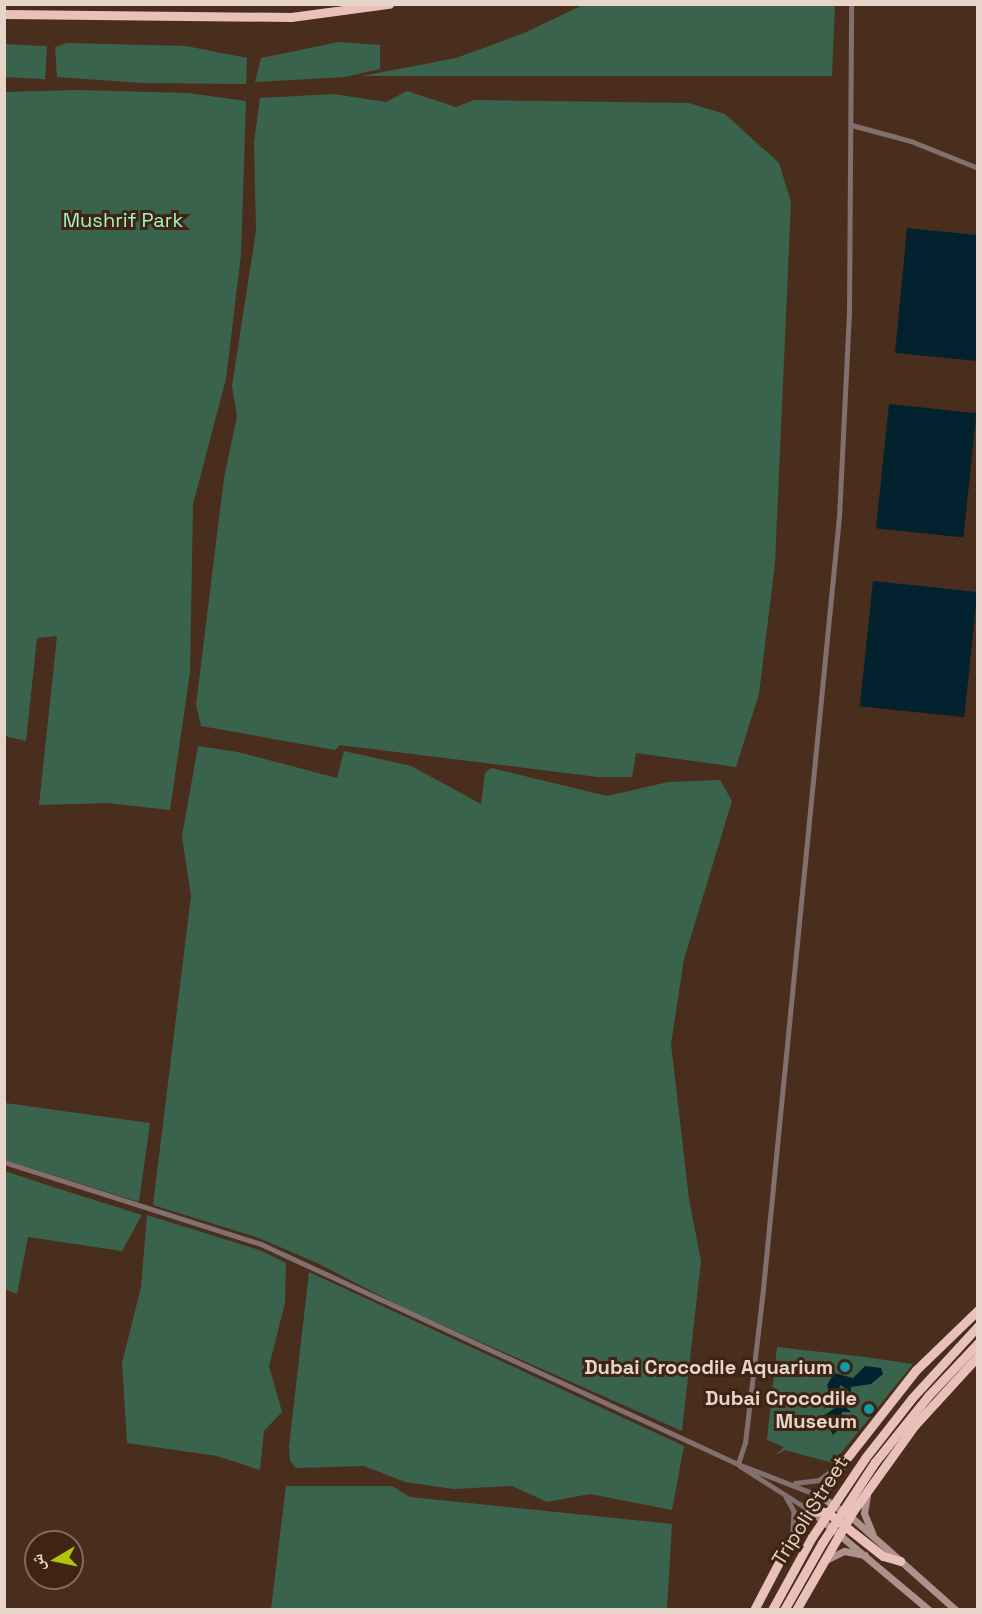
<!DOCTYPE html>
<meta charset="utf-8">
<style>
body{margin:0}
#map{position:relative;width:982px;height:1614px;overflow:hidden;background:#4a2e1d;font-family:"Space Grotesk","Noto Naskh Arabic",sans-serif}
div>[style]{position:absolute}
.green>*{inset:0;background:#3a634d;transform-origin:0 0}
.water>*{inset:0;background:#022230;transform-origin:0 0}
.street>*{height:4.5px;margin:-2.25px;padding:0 2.25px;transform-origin:2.25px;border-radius:2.25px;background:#81706e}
.secondary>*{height:7px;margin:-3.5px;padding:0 3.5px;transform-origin:3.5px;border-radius:3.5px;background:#ac918c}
.highway>*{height:9px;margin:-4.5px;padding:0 4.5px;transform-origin:4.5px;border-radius:4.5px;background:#eac0ba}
.dots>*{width:16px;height:16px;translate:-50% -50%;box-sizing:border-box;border:3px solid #3f2413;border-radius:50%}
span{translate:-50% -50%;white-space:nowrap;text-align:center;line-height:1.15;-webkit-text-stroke:6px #3f2413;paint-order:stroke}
.park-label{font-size:20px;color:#a0f6c7}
.poi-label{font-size:20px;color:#e7d5ca;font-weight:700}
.right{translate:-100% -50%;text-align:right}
.street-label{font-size:20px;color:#e7d5ca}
.frame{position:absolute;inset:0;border:6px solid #e7d5ca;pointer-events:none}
.north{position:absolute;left:24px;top:1530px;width:60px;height:60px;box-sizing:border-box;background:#3f2413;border:2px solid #826b5c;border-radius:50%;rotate:261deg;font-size:16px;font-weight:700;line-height:24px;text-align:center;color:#e7d5ca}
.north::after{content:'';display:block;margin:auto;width:21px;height:27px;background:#afc505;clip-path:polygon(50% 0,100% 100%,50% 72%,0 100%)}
</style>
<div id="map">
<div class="green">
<i style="clip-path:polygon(583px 5px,835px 5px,832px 76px,362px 76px,456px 58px,524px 33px)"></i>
<i style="clip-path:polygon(339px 42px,380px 45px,380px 69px,345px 77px,255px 82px,261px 58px)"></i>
<i style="clip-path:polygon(67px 43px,186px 46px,247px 58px,246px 84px,143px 83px,57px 77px,55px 47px)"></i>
<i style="left:5px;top:44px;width:42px;height:33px;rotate:3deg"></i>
<i style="clip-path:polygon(78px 90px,188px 93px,246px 101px,241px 254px,226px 379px,193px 504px,190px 672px,170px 810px,107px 803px,39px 805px,57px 636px,37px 638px,26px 741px,5px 736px,5px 92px)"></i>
<i style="clip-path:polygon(407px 91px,456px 107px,474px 100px,689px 103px,725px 114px,779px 163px,791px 202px,775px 563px,759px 694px,736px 767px,636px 753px,632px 777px,598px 777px,340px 745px,335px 750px,201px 726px,196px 705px,224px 478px,237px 416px,232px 386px,256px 231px,254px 142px,260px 98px,333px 94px,386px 102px)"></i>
<i style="clip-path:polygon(198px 746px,238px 752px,337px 778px,344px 751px,411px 766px,481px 804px,485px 773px,491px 768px,607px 796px,668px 782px,720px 780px,732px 801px,684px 959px,671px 1044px,689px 1199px,701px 1261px,682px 1431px,406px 1309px,317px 1263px,259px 1238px,153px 1205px,191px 896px,182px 836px)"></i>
<i style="clip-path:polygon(5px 1103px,150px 1123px,139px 1202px,5px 1160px)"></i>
<i style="clip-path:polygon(5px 1171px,50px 1186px,142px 1215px,122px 1251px,28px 1237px,17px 1294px,5px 1289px)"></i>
<i style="clip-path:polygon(147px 1215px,262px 1251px,286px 1263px,285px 1303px,269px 1366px,282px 1412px,264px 1431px,260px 1470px,217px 1456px,127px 1443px,122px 1363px,141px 1287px)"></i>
<i style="clip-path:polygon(309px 1272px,684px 1446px,672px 1510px,590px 1494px,547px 1502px,512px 1486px,454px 1489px,405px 1482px,364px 1466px,296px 1468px,290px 1461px,289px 1447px)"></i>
<i style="clip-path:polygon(777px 1347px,865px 1357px,913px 1364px,833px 1463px,785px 1450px,774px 1456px,784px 1447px,767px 1440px)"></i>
<i style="clip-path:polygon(286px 1486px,392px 1486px,410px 1497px,672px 1524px,667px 1609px,271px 1609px)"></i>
</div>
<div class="water">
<i style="clip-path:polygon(907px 228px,977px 235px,977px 361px,895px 353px)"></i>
<i style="left:889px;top:404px;width:88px;height:125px;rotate:6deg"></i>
<i style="left:873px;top:581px;width:105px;height:126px;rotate:6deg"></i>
<i style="clip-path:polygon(865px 1366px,881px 1368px,883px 1374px,871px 1384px,851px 1387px,851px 1393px,841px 1385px,835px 1394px,829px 1390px,827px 1385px,834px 1373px,853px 1378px)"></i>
<i style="clip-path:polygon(830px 1402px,841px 1403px,851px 1412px,842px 1412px,840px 1428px,833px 1435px,823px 1416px,838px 1406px,830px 1404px,823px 1410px)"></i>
</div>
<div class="street">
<i style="left:852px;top:125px;width:61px;rotate:15.2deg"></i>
<i style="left:911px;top:141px;width:72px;rotate:21.9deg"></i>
<i style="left:4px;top:1162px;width:270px;rotate:17.7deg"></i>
<i style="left:261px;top:1244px;width:525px;rotate:24.76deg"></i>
<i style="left:738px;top:1464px;width:88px;rotate:21.3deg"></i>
<i style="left:738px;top:1464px;width:22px;rotate:-72deg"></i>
<i style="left:745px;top:1443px;width:155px;rotate:-83.3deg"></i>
<i style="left:763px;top:1289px;width:776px;rotate:-84.38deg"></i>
<i style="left:839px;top:517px;width:205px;rotate:-87.2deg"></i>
<i style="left:849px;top:312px;width:308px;rotate:-89.6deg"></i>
<i style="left:740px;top:1466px;width:84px;rotate:32.4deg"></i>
<i style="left:795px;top:1483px;width:24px;rotate:-7deg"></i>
<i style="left:819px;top:1480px;width:26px;rotate:-37deg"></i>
<i style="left:786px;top:1497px;width:16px;rotate:60deg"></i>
<i style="left:794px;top:1511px;width:20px;rotate:93deg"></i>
</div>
<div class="secondary">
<i style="left:867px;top:1495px;width:18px;rotate:99deg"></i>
<i style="left:864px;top:1513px;width:22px;rotate:68deg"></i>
<i style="left:820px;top:1496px;width:36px;rotate:34deg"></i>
<i style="left:850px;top:1516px;width:142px;rotate:41.6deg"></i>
<i style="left:811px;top:1511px;width:154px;rotate:40deg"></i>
<i style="left:828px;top:1559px;width:18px;rotate:-27deg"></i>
<i style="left:844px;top:1551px;width:21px;rotate:11deg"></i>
</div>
<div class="highway">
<i style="left:4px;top:14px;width:287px;rotate:0.6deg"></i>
<i style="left:291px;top:17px;width:99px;rotate:-7.6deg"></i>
<i style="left:811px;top:1511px;width:16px;rotate:4deg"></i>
<i style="left:827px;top:1512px;width:71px;rotate:38.2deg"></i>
<i style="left:883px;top:1556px;width:18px;rotate:16deg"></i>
<i style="left:754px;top:1610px;width:76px;rotate:-62.4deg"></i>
<i style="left:789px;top:1543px;width:97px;rotate:-56deg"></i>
<i style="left:843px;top:1463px;width:118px;rotate:-51.9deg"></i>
<i style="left:916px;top:1370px;width:86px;rotate:-44.1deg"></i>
<i style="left:772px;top:1610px;width:83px;rotate:-61.3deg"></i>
<i style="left:812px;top:1537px;width:95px;rotate:-56.1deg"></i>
<i style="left:865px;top:1458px;width:76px;rotate:-51.9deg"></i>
<i style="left:912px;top:1398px;width:98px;rotate:-47.5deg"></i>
<i style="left:784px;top:1610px;width:77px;rotate:-60.4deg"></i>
<i style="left:822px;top:1543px;width:97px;rotate:-56.8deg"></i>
<i style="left:875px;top:1462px;width:85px;rotate:-51.2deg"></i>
<i style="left:928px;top:1396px;width:73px;rotate:-46.7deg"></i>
<i style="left:796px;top:1610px;width:114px;rotate:-60.1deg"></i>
<i style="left:853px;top:1511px;width:105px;rotate:-54.3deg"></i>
<i style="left:914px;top:1426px;width:95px;rotate:-47.6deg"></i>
</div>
<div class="dots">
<i style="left:845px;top:1367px;background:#0f9aa8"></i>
<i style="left:869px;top:1409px;background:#0f9aa8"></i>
</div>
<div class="park-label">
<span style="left:123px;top:220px">Mushrif Park</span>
</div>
<div class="poi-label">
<span class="right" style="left:833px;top:1367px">Dubai Crocodile Aquarium</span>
<span class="right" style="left:857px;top:1410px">Dubai Crocodile<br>Museum</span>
</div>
<div class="street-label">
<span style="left:810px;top:1511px;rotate:-58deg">Tripoli Street</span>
</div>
<div class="frame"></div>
<div class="north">ش</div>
</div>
